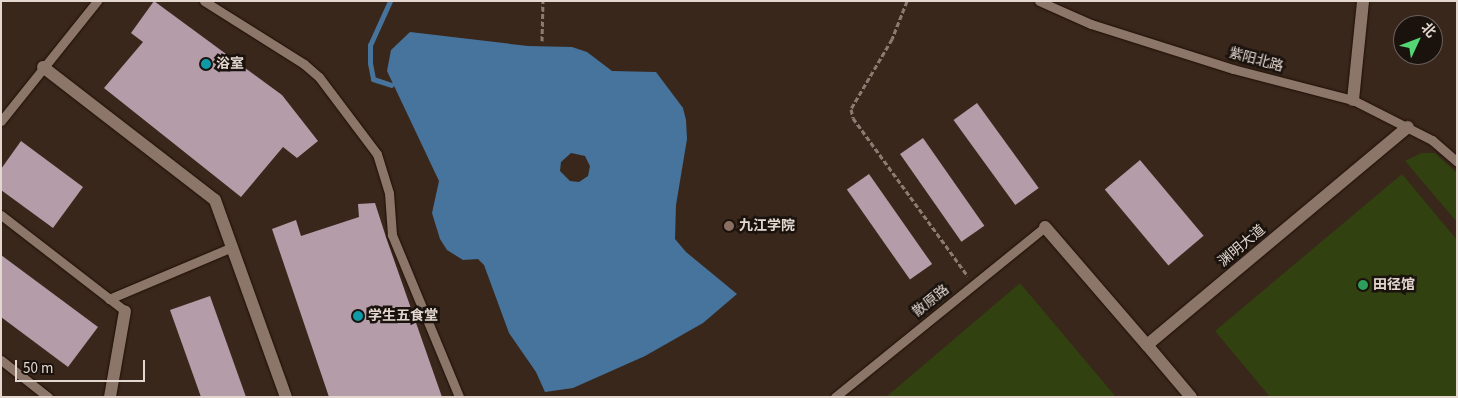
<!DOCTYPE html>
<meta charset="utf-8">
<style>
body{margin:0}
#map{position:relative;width:1458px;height:398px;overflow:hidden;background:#39271c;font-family:"Source Sans 3","Noto Sans SC",sans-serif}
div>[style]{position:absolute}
.green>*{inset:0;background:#31410f}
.water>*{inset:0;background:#46749d}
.stream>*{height:5px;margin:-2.5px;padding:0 2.5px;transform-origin:2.5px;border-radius:2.5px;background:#46749d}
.building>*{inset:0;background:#b49ca8;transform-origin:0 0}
.path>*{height:3px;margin-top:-1.5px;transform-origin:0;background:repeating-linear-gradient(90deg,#8b7b72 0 5px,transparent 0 7.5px)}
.roads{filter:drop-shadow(0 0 1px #200f05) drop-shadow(0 0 1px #200f05)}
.lane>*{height:9px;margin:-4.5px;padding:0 4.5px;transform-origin:4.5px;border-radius:4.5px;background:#8b7669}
.street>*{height:12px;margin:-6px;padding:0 6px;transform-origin:6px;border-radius:6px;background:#8b7669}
.dots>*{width:14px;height:14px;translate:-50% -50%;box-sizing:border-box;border:2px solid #1a120d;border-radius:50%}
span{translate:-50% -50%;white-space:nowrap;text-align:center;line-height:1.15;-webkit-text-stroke:5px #1a120d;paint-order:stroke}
.street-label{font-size:14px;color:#e4d7d0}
.poi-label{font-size:14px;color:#e4d7d0;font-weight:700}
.left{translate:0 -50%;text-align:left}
.frame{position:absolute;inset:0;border:2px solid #e4d7d0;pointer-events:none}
.north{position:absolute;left:1393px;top:15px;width:50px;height:50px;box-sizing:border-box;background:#1a120d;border:1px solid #6b615b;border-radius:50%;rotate:47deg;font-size:14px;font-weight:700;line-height:20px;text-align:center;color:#e4d7d0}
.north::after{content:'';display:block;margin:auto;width:18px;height:22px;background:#53d673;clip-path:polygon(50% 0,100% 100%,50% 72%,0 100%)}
.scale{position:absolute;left:15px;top:360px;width:130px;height:22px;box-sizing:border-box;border:2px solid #e4d7d0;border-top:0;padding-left:6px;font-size:15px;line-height:18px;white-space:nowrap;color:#e4d7d0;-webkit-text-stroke:4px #1a120d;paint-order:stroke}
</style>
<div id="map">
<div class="green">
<i style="clip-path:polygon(1421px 153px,1435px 153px,1457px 173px,1457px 222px,1405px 161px)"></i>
<i style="clip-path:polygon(1402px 174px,1457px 240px,1457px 397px,1270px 397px,1215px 331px)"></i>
<i style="clip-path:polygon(1020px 283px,1116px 397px,886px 397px)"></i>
</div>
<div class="water">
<i style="clip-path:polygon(evenodd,410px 32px,528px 46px,572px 47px,587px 52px,612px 71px,656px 72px,683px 108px,686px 120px,687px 139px,676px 205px,675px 239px,686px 252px,737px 294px,703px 323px,645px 356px,573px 388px,545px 392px,536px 372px,509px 333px,484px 265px,478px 259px,463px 260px,447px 250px,440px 239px,432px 213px,439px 181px,387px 71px,391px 50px,410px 32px,571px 153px,585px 156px,590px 166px,588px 176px,579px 182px,570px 181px,560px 171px,561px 162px,571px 153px)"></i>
</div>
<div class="stream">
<i style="left:390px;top:1px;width:48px;rotate:114.4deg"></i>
<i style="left:370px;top:45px;width:18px;rotate:90deg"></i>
<i style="left:370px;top:63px;width:16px;rotate:79deg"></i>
<i style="left:373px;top:79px;width:19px;rotate:18deg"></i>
</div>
<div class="building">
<i style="clip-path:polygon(154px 1px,282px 95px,318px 141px,297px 158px,283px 147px,241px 197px,104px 88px,143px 42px,131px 33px)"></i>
<i style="left:977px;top:103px;width:105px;height:29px;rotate:54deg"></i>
<i style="left:923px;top:138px;width:107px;height:28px;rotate:55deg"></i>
<i style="clip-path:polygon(21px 141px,83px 187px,53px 228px,1px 190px,1px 169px)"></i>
<i style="left:1140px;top:160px;width:99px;height:46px;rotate:50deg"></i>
<i style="left:869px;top:174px;width:110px;height:27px;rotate:55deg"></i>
<i style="clip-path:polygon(375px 203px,386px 237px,442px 397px,329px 397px,272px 229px,296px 220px,301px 236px,359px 217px,358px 204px)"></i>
<i style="clip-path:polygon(1px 255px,98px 327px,68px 367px,1px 317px)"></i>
<i style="clip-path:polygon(210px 296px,246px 397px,201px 397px,170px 310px)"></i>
</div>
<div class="path">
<i style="left:907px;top:1px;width:41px;rotate:111.5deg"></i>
<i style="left:892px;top:39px;width:81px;rotate:120.4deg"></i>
<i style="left:851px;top:109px;width:9px;rotate:77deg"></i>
<i style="left:853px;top:118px;width:195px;rotate:54deg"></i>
<i style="left:542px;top:41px;width:40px;rotate:-88.6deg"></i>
</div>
<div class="roads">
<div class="lane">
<i style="left:204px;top:1px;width:118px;rotate:32.2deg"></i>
<i style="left:304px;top:64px;width:20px;rotate:41deg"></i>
<i style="left:319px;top:77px;width:96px;rotate:53deg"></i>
<i style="left:377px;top:154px;width:41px;rotate:72.9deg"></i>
<i style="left:389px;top:193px;width:42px;rotate:85.9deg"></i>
<i style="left:392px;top:235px;width:175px;rotate:67.5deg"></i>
<i style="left:1039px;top:1px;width:57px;rotate:23.9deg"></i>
<i style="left:1091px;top:24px;width:149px;rotate:17.6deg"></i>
<i style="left:1233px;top:69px;width:124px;rotate:14.5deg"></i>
<i style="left:1353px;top:100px;width:89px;rotate:26.9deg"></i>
<i style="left:1432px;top:140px;width:33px;rotate:41deg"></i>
<i style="left:1px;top:121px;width:154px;rotate:-51.3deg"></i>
<i style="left:1px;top:215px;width:157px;rotate:37.7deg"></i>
<i style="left:109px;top:299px;width:134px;rotate:-22.9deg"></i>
<i style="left:1px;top:360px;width:60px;rotate:38.2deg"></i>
<i style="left:835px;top:397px;width:270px;rotate:-39deg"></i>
</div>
<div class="street">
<i style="left:43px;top:67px;width:217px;rotate:37.7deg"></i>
<i style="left:215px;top:200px;width:209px;rotate:70.2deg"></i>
<i style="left:1353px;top:100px;width:100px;rotate:-84.2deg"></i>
<i style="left:1045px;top:227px;width:156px;rotate:49.2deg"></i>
<i style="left:110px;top:397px;width:87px;rotate:-80.1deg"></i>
<i style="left:1191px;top:397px;width:68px;rotate:-130.2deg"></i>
<i style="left:1147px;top:345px;width:340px;rotate:-39.9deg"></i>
</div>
</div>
<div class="dots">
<i style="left:206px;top:64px;background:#0f9aa8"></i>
<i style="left:729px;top:226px;background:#8d6e63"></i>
<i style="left:1363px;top:285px;background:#2e9e5b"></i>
<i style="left:358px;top:316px;background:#0f9aa8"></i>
</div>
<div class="street-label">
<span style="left:1256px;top:60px;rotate:15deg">紫阳北路</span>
<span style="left:1242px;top:246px;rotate:-40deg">渊明大道</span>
<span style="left:931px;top:301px;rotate:-39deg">散原路</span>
</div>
<div class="poi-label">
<span class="left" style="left:216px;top:64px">浴室</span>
<span class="left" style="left:739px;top:226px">九江学院</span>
<span class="left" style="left:1373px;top:285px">田径馆</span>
<span class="left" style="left:368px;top:316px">学生五食堂</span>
</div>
<div class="frame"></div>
<div class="north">北</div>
<div class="scale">50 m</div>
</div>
